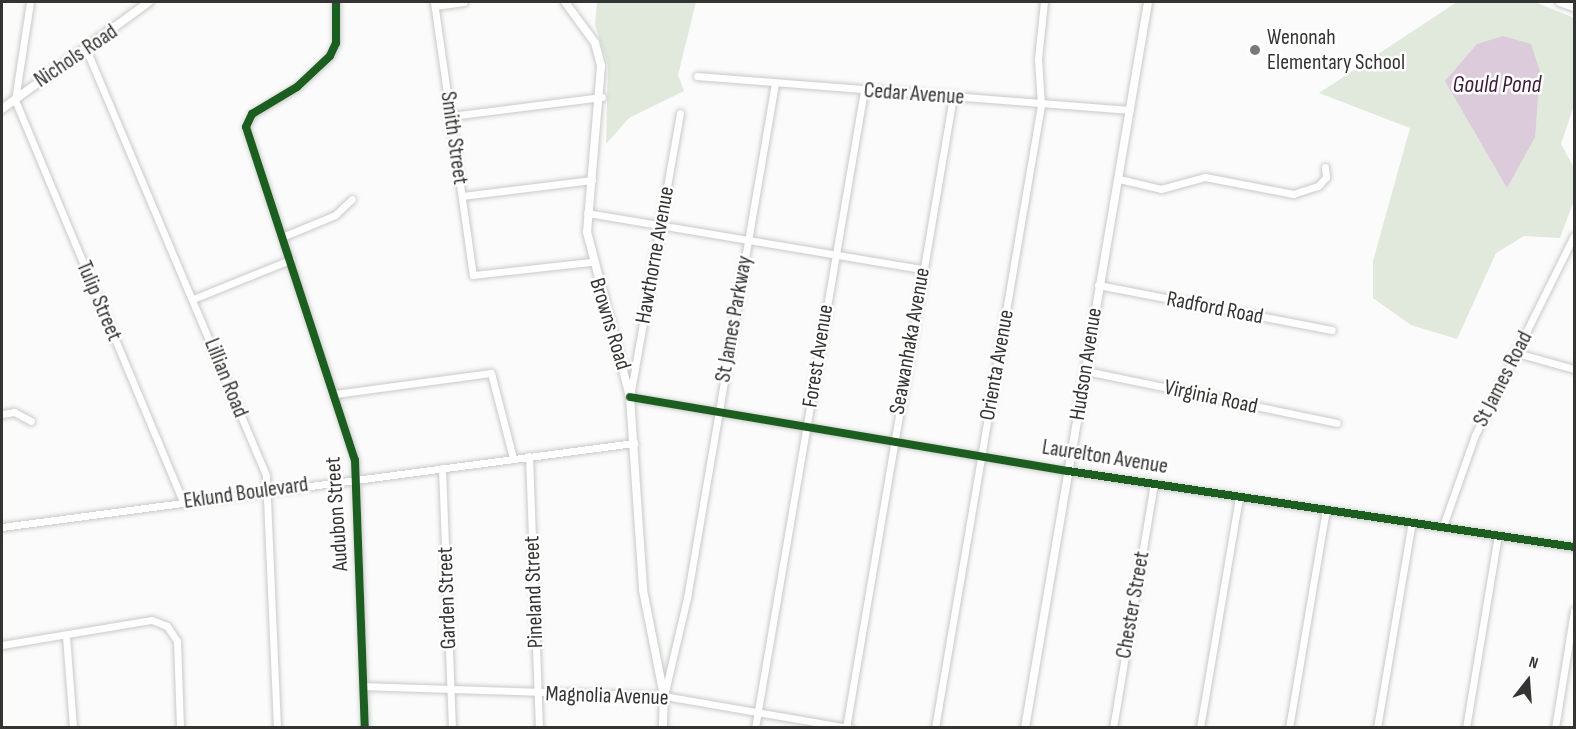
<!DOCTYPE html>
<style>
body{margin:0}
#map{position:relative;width:1576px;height:729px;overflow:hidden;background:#fafbfa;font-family:"Sofia Sans Condensed",sans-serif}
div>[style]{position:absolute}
.green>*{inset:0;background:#e1e8dc}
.water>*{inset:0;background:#dccbda}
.roads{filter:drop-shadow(0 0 2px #c8cac8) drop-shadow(0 0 2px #c8cac8)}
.minor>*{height:7px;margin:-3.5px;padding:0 3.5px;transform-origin:3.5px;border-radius:3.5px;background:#fefefe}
.tertiary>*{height:8px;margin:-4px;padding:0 4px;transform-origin:4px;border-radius:4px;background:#fefefe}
.cycleway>*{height:8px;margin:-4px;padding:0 4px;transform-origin:4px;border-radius:4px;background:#1b5e20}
.dots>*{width:16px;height:16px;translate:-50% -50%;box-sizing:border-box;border:3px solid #fff;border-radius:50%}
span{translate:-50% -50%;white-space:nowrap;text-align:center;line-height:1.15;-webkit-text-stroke:5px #fff;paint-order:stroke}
.poi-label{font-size:22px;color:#343533}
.left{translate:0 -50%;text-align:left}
.street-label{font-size:22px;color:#343533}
.water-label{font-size:24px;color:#3c1b3a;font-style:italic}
.frame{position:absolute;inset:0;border:3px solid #343533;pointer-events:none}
.north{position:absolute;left:1498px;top:651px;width:60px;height:60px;-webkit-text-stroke:4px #fff;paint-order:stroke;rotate:17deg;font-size:16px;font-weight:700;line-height:24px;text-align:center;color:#343533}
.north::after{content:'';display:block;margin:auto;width:21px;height:27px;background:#343533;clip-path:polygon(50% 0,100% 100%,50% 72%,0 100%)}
</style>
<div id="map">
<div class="green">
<i style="clip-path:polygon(597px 2px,696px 2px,678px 75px,684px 91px,629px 118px,606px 144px,608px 65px,595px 25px)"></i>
<i style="clip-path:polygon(1457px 2px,1535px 2px,1574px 18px,1574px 105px,1561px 144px,1574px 168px,1574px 200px,1560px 238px,1524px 236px,1496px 253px,1457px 339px,1411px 325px,1373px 298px,1373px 261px,1410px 128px,1319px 93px)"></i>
</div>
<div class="water">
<i style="clip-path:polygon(1503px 36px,1531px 44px,1540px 71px,1535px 137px,1507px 188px,1445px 81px,1477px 44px)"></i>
</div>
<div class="roads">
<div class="minor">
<i style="left:30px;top:2px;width:99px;rotate:98.7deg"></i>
<i style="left:15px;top:100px;width:436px;rotate:67.3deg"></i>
<i style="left:336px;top:2px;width:41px;rotate:90deg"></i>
<i style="left:336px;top:43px;width:14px;rotate:115deg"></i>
<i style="left:330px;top:56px;width:45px;rotate:136.8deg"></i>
<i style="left:297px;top:87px;width:52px;rotate:149deg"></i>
<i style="left:252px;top:114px;width:14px;rotate:115deg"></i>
<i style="left:246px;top:127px;width:350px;rotate:71.9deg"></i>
<i style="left:355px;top:460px;width:268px;rotate:87.9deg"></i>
<i style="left:434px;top:2px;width:276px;rotate:81.9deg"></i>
<i style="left:473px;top:275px;width:119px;rotate:-6.3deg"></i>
<i style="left:435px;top:6px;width:29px;rotate:-8deg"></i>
<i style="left:86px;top:49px;width:463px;rotate:67.1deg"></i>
<i style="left:266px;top:476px;width:252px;rotate:87.5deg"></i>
<i style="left:697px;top:76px;width:434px;rotate:4.5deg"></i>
<i style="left:680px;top:113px;width:288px;rotate:100deg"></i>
<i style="left:630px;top:397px;width:444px;rotate:9.6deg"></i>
<i style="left:1068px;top:471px;width:512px;rotate:8.54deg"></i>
<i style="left:451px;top:116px;width:152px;rotate:-7.2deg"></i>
<i style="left:1119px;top:179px;width:43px;rotate:13.4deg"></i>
<i style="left:1161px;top:189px;width:46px;rotate:-15.3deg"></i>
<i style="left:1205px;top:177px;width:90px;rotate:10.9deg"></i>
<i style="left:1293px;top:194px;width:26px;rotate:-18deg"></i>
<i style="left:1318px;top:186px;width:12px;rotate:-48deg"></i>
<i style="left:1326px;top:177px;width:10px;rotate:-96deg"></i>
<i style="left:462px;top:196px;width:131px;rotate:-7deg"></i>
<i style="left:587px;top:213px;width:340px;rotate:9.5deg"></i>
<i style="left:282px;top:237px;width:57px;rotate:-22.5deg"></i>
<i style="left:335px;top:215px;width:23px;rotate:-43deg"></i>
<i style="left:1098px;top:285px;width:238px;rotate:10.9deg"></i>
<i style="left:193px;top:299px;width:105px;rotate:-21.9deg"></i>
<i style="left:1517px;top:353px;width:59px;rotate:15.7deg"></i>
<i style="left:1086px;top:371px;width:256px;rotate:11.7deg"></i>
<i style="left:335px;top:394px;width:157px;rotate:-7.7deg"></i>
<i style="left:491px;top:373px;width:88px;rotate:75.5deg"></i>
<i style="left:2px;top:414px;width:12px;rotate:-9deg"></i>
<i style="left:14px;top:412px;width:19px;rotate:28deg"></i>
<i style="left:529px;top:456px;width:272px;rotate:87.9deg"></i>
<i style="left:442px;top:468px;width:260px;rotate:87.8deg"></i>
<i style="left:1443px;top:526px;width:96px;rotate:-70.6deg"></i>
<i style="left:1475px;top:435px;width:222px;rotate:-63.6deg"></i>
<i style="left:2px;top:527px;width:638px;rotate:-7.57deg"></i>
<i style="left:66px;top:636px;width:92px;rotate:85.6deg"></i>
<i style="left:2px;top:645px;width:152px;rotate:-9.5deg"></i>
<i style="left:152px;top:620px;width:16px;rotate:22deg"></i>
<i style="left:167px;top:626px;width:18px;rotate:56deg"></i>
<i style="left:177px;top:641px;width:87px;rotate:88deg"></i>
<i style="left:363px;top:686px;width:301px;rotate:1.9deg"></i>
<i style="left:664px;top:696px;width:188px;rotate:9.8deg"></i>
<i style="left:664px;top:696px;width:101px;rotate:-76.8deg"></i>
<i style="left:687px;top:598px;width:522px;rotate:-80.3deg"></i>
<i style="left:755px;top:728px;width:647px;rotate:-80.3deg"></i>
<i style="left:846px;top:728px;width:640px;rotate:-80.38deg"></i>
<i style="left:935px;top:728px;width:632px;rotate:-80.34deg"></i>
<i style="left:1041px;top:105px;width:46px;rotate:-93.7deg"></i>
<i style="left:1038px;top:59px;width:57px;rotate:-84deg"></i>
<i style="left:1113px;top:728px;width:248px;rotate:-80.5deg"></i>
<i style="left:1200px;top:728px;width:234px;rotate:-80.4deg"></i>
<i style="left:1289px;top:728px;width:221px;rotate:-80.4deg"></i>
<i style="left:1377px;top:728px;width:209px;rotate:-80.4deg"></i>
<i style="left:1466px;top:728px;width:196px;rotate:-80.6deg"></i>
<i style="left:1555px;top:728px;width:119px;rotate:-80.8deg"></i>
</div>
<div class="tertiary">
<i style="left:565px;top:2px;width:51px;rotate:53.8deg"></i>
<i style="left:595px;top:43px;width:24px;rotate:75deg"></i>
<i style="left:601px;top:66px;width:167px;rotate:94.8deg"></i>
<i style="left:587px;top:232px;width:171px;rotate:75.4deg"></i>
<i style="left:630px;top:397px;width:193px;rotate:86.1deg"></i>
<i style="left:643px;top:590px;width:108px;rotate:78.8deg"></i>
<i style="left:664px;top:696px;width:32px;rotate:92deg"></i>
<i style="left:1560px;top:2px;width:15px;rotate:20deg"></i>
<i style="left:2px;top:109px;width:182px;rotate:-36.1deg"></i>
<i style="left:1025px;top:728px;width:736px;rotate:-80.38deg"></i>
</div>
</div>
<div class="cycleway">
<i style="left:336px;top:2px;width:41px;rotate:90deg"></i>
<i style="left:336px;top:43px;width:14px;rotate:115deg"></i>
<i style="left:330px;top:56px;width:45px;rotate:136.8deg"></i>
<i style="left:297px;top:87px;width:52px;rotate:149deg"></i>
<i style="left:252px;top:114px;width:14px;rotate:115deg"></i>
<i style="left:246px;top:127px;width:350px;rotate:71.9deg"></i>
<i style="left:355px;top:460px;width:268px;rotate:87.9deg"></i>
<i style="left:630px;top:397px;width:444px;rotate:9.6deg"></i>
<i style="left:1068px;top:471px;width:512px;rotate:8.54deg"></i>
</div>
<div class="dots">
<i style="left:1255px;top:50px;background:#797a79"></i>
</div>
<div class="poi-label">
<span class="left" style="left:1267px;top:50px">Wenonah<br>Elementary School</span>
</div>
<div class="street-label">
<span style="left:76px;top:56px;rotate:-34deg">Nichols Road</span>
<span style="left:914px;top:94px;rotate:4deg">Cedar Avenue</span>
<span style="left:454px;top:138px;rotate:82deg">Smith Street</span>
<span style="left:655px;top:255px;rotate:-80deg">Hawthorne Avenue</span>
<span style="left:99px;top:301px;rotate:67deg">Tulip Street</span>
<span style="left:1215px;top:308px;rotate:11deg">Radford Road</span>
<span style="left:734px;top:319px;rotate:-80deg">St James Parkway</span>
<span style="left:610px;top:324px;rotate:73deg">Browns Road</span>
<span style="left:910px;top:341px;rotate:-80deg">Seawanhaka Avenue</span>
<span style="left:818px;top:356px;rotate:-81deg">Forest Avenue</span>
<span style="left:1086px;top:364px;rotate:-81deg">Hudson Avenue</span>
<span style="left:997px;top:365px;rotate:-80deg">Orienta Avenue</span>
<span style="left:226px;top:378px;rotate:68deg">Lillian Road</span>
<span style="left:1503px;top:379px;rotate:-63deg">St James Road</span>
<span style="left:1211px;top:397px;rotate:12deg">Virginia Road</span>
<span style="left:1105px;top:457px;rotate:9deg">Laurelton Avenue</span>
<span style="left:246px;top:493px;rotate:-8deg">Eklund Boulevard</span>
<span style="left:337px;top:514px;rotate:-94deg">Audubon Street</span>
<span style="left:534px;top:592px;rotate:-92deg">Pineland Street</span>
<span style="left:447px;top:598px;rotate:-92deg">Garden Street</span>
<span style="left:1133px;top:605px;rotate:-80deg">Chester Street</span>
<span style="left:607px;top:696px;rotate:2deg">Magnolia Avenue</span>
</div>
<div class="water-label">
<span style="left:1497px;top:85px">Gould Pond</span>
</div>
<div class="frame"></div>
<div class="north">N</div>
</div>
